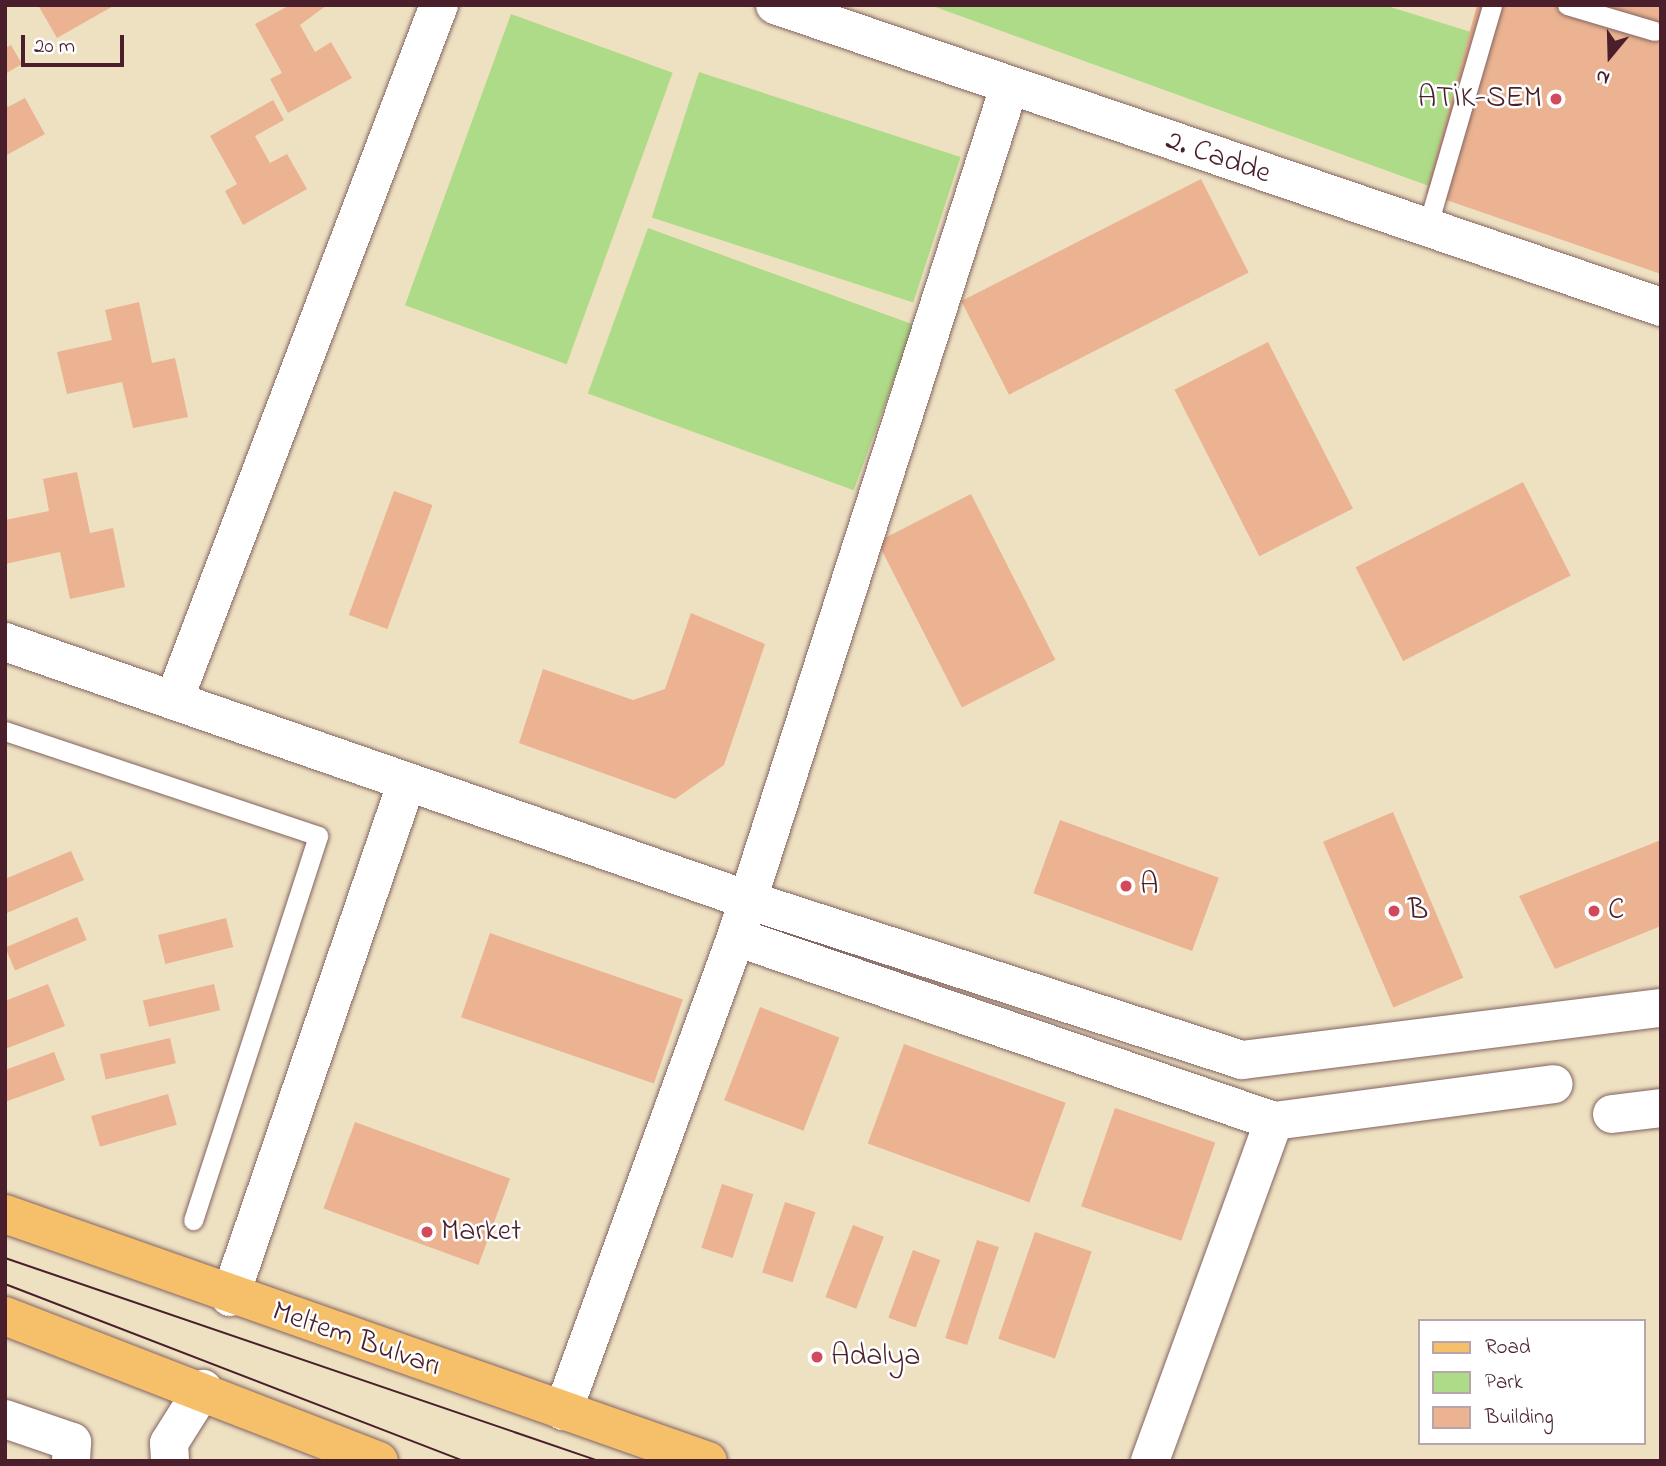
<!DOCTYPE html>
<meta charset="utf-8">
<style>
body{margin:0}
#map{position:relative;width:1666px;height:1466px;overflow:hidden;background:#eee1c2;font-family:"Indie Flower",sans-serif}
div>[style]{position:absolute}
.green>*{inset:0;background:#aedb87;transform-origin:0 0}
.building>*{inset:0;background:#ebb391;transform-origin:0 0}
.roads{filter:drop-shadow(0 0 2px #836360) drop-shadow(0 0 2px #836360)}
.service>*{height:19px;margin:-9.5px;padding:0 9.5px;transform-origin:9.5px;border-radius:9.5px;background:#fff}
.minor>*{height:38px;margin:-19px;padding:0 19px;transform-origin:19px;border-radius:19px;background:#fff}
.tertiary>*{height:38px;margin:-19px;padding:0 19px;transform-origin:19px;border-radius:19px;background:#fff}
.primary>*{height:38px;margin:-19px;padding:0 19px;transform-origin:19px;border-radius:19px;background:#f6c06b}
.tram>*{height:2px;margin:-1px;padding:0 1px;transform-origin:1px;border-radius:1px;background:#4a1f2b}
.dots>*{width:19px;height:19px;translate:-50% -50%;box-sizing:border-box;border:4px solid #fff;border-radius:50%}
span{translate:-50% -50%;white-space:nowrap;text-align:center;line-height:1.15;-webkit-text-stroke:5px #fff;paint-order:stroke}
.poi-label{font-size:30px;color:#4a1f2b}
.right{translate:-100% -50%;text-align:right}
.left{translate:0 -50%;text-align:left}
.street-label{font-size:30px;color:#4a1f2b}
.frame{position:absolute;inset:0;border:7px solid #4a1f2b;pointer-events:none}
.legend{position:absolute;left:1418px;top:1319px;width:228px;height:126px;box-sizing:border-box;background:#fff;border:2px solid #b7a5aa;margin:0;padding:9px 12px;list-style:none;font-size:21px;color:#4a1f2b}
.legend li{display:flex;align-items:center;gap:14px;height:35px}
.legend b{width:35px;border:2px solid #b7a5aa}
.north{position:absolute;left:1575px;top:21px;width:70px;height:70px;-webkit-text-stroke:5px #fff;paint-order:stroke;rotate:199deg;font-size:19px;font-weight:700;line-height:28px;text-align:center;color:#4a1f2b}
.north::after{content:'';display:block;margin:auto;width:24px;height:32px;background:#4a1f2b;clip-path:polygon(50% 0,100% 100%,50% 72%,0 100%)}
.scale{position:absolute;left:21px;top:35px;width:103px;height:32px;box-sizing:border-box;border:4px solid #4a1f2b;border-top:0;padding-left:9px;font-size:21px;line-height:24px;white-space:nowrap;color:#4a1f2b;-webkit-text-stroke:5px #fff;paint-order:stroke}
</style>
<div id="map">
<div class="green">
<i style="clip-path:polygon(930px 5px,1384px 5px,1471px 32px,1429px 186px)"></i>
<i style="left:511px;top:14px;width:172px;height:310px;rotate:20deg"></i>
<i style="left:699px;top:72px;width:275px;height:153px;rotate:18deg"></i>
<i style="left:648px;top:228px;width:283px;height:176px;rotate:20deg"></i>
</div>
<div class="building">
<i style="clip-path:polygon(38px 5px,115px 5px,57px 38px)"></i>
<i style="clip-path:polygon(290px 5px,327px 5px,300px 25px,315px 52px,331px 42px,352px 78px,288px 113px,270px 79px,282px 73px,255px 24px)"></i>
<i style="clip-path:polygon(1477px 5px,1661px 5px,1661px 274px,1426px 193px)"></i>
<i style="clip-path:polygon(11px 45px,22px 64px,5px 74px,5px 48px)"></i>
<i style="clip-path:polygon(25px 98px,45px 134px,5px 156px,5px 102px,8px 107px)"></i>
<i style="clip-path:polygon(273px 100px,284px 120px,255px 136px,270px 163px,287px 154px,307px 189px,243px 225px,225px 191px,237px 184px,210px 136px)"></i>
<i style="left:1201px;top:179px;width:105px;height:269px;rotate:63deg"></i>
<i style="clip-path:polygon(139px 302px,152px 363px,175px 358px,188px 417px,133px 428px,122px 382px,67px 394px,57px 352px,112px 340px,105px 310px)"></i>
<i style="left:1268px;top:342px;width:187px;height:105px;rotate:63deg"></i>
<i style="clip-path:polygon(77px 472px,90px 533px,113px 528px,125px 587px,70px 599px,60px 552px,5px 564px,5px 520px,49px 511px,43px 479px)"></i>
<i style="left:1523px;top:482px;width:105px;height:188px;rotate:63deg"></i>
<i style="left:394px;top:491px;width:41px;height:132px;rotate:20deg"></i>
<i style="left:971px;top:494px;width:186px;height:105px;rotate:63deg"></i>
<i style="clip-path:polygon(691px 613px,765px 644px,724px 765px,675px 799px,519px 743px,543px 669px,633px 700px,665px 689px)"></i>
<i style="left:1393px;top:812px;width:180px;height:76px;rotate:67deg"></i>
<i style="left:1060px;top:820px;width:169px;height:78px;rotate:20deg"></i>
<i style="clip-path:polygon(1661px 840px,1661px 926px,1555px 969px,1519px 896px)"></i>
<i style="clip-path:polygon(71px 851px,84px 880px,7px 913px,5px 879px)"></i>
<i style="left:77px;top:917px;width:25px;height:78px;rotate:67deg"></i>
<i style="left:226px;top:918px;width:30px;height:70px;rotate:76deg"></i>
<i style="left:490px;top:933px;width:204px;height:89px;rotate:19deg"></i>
<i style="clip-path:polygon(48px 984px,65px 1026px,5px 1049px,5px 1001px)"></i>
<i style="left:214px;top:984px;width:27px;height:73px;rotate:77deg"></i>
<i style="left:760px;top:1007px;width:85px;height:100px;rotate:21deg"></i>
<i style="left:170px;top:1038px;width:26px;height:72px;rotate:77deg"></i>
<i style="left:904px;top:1044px;width:172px;height:106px;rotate:20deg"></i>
<i style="clip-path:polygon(54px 1052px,65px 1080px,5px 1102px,5px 1070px)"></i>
<i style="left:168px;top:1094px;width:32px;height:80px;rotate:74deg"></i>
<i style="left:1115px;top:1108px;width:106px;height:104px;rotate:19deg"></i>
<i style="left:355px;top:1122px;width:165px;height:92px;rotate:20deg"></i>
<i style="left:722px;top:1184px;width:33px;height:67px;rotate:18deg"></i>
<i style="left:785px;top:1202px;width:32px;height:74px;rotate:18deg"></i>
<i style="left:853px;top:1225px;width:33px;height:77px;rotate:21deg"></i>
<i style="left:1035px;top:1232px;width:60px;height:113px;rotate:19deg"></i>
<i style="left:977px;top:1240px;width:23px;height:103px;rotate:18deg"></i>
<i style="left:913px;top:1250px;width:29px;height:72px;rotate:20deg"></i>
</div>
<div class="roads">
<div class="service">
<i style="left:1567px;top:5px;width:91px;rotate:16.6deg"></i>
<i style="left:1427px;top:228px;width:232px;rotate:-73.7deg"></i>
<i style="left:5px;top:731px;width:330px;rotate:18.5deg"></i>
<i style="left:318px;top:836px;width:404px;rotate:108deg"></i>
</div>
<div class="minor">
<i style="left:5px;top:642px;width:787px;rotate:19.15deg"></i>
<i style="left:748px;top:900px;width:519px;rotate:17.95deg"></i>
<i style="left:1242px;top:1060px;width:422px;rotate:-7.1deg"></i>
<i style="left:174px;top:700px;width:744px;rotate:-69.13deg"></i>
<i style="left:736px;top:937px;width:569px;rotate:18.88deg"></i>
<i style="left:1274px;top:1121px;width:282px;rotate:-7.5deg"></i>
<i style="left:1612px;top:1114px;width:49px;rotate:-7deg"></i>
<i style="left:230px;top:1297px;width:542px;rotate:-71.06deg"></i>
<i style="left:563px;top:1411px;width:505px;rotate:-69.95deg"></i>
<i style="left:736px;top:937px;width:893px;rotate:-72.19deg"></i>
<i style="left:5px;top:1419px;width:71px;rotate:18.9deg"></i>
<i style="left:72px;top:1442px;width:19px;rotate:93deg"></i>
<i style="left:170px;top:1461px;width:18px;rotate:-93deg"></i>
<i style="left:169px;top:1443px;width:64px;rotate:-57.8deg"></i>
<i style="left:1150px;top:1461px;width:362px;rotate:-70deg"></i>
</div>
<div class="tertiary">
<i style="left:775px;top:5px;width:936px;rotate:18.82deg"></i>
</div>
<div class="primary">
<i style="left:5px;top:1214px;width:745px;rotate:19.36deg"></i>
<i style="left:5px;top:1316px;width:401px;rotate:21.2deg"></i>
</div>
</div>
<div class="tram">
<i style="left:5px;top:1258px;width:628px;rotate:18.87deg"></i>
<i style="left:5px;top:1284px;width:492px;rotate:21.1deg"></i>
</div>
<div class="dots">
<i style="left:1556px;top:99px;background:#d1495b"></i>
<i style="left:1126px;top:886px;background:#d1495b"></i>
<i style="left:1394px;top:911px;background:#d1495b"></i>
<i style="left:1594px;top:911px;background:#d1495b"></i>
<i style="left:427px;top:1232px;background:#d1495b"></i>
<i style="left:817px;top:1357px;background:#d1495b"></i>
</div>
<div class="poi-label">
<span class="right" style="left:1542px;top:99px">ATİK-SEM</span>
<span class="left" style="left:1140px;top:886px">A</span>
<span class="left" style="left:1408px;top:911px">B</span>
<span class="left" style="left:1608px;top:911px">C</span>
<span class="left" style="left:441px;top:1232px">Market</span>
<span class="left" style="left:831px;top:1357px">Adalya</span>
</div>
<div class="street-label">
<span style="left:1218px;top:158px;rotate:19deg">2. Cadde</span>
<span style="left:356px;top:1340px;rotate:19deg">Meltem Bulvarı</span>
</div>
<div class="frame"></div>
<ul class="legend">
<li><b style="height:9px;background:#f6c06b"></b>Road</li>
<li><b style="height:19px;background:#aedb87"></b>Park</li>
<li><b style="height:19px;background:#ebb391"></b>Building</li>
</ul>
<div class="north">N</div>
<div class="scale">20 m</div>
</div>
